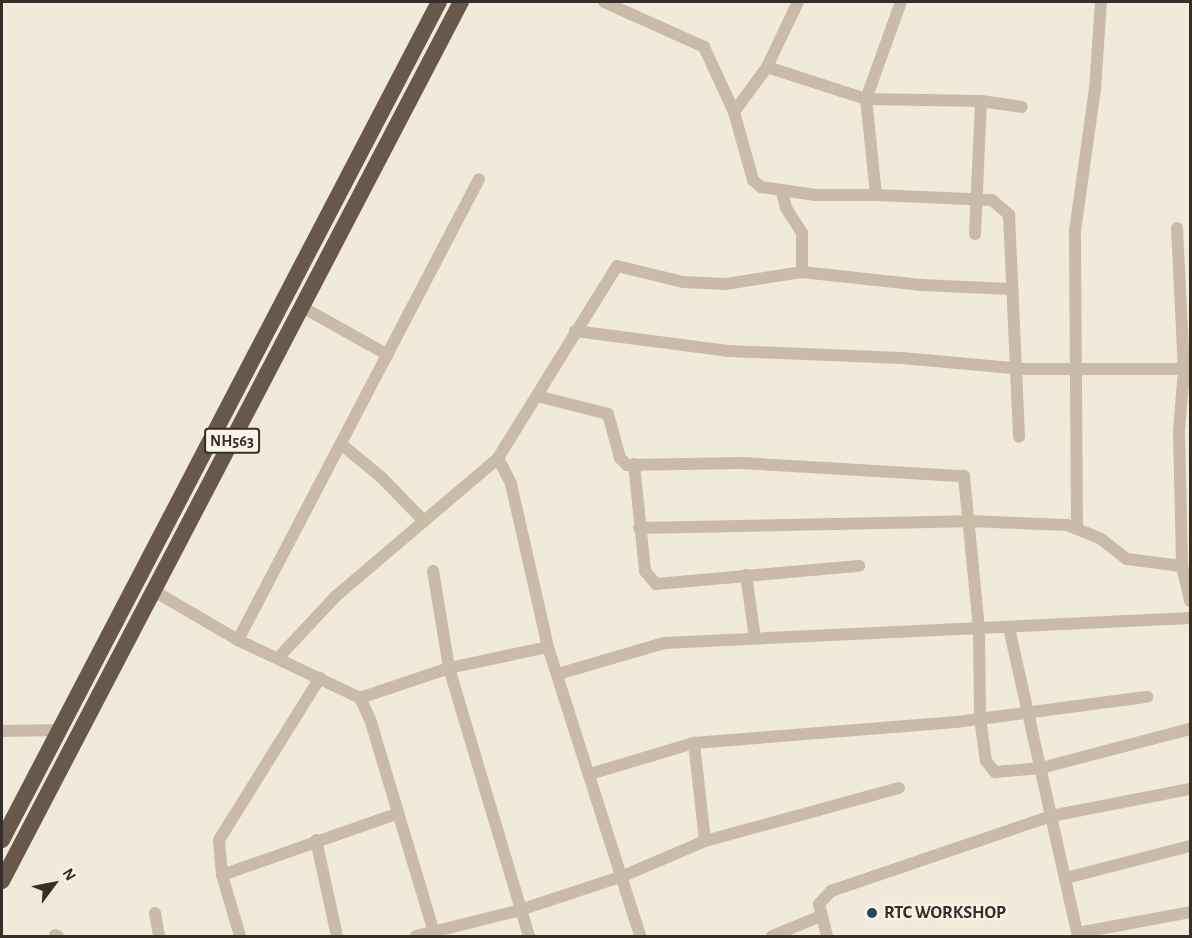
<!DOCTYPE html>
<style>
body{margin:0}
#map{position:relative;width:1192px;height:938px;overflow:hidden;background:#f1eadb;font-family:"Alegreya Sans",sans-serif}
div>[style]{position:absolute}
.minor>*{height:12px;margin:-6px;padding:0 6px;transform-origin:6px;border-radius:6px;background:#c9bba8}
.trunk>*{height:16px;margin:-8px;padding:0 8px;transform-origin:8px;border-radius:8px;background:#68584c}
.dots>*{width:16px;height:16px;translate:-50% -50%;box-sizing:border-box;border:3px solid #f9f3e8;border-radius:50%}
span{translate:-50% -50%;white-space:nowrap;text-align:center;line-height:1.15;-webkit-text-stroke:4.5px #f9f3e8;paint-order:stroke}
.shield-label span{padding:2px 4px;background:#f9f3e8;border:2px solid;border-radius:4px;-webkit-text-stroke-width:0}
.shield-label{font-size:16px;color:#362e28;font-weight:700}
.poi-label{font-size:18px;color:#362e28;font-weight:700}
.left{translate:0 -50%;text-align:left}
.frame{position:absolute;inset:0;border:3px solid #362e28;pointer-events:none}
.north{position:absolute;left:24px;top:854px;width:60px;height:60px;-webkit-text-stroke:4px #f9f3e8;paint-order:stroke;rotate:58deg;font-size:16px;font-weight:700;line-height:24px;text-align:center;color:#362e28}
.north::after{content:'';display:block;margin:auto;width:21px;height:27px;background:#362e28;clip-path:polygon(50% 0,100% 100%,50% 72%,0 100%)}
</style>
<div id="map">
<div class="minor">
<i style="left:604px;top:2px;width:110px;rotate:24.2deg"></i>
<i style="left:704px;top:47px;width:72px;rotate:65.2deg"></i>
<i style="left:734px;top:112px;width:71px;rotate:74.4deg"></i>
<i style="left:753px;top:180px;width:11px;rotate:41deg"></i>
<i style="left:761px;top:187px;width:55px;rotate:8.4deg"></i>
<i style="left:815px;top:195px;width:61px"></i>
<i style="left:876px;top:195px;width:97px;rotate:-95.9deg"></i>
<i style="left:866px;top:99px;width:103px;rotate:-70.2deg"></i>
<i style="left:767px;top:67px;width:104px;rotate:17.9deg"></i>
<i style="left:866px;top:99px;width:115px;rotate:1deg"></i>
<i style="left:981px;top:101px;width:41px;rotate:8.3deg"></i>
<i style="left:734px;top:112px;width:56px;rotate:-53.7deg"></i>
<i style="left:767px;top:67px;width:72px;rotate:-64.5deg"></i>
<i style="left:782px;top:192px;width:16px;rotate:76deg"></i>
<i style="left:786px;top:208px;width:30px;rotate:57deg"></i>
<i style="left:802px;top:233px;width:39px;rotate:90deg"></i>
<i style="left:876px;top:195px;width:116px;rotate:2.5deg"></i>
<i style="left:992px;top:200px;width:23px;rotate:41deg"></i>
<i style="left:1009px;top:215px;width:222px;rotate:87.4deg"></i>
<i style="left:1177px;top:228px;width:141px;rotate:87.2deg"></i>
<i style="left:1184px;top:369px;width:62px;rotate:94.6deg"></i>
<i style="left:1179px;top:431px;width:135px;rotate:88.7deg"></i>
<i style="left:1182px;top:566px;width:36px;rotate:77deg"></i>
<i style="left:975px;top:234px;width:133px;rotate:-87.4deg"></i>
<i style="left:302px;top:307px;width:98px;rotate:29.2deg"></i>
<i style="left:575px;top:331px;width:154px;rotate:7.4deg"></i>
<i style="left:728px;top:351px;width:174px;rotate:2.3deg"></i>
<i style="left:902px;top:358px;width:121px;rotate:5.2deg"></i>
<i style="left:1023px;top:369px;width:167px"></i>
<i style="left:537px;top:396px;width:73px;rotate:14.2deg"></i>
<i style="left:608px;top:414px;width:46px;rotate:74.7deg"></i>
<i style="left:620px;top:458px;width:10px;rotate:45deg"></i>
<i style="left:627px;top:465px;width:115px;rotate:-1deg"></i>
<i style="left:742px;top:463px;width:222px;rotate:3.4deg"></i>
<i style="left:964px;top:476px;width:155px;rotate:84.4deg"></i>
<i style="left:979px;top:630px;width:88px;rotate:89.3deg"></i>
<i style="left:980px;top:718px;width:43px;rotate:82.1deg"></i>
<i style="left:986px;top:761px;width:14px;rotate:51deg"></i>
<i style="left:995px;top:772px;width:46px;rotate:-5deg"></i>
<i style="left:1041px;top:768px;width:154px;rotate:-14.7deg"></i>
<i style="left:341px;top:444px;width:52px;rotate:39.5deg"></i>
<i style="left:381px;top:477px;width:62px;rotate:45.7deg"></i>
<i style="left:498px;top:458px;width:29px;rotate:63deg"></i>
<i style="left:511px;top:484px;width:167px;rotate:77.2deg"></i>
<i style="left:548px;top:647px;width:303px;rotate:72.3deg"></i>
<i style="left:634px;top:464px;width:108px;rotate:84.1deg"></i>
<i style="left:645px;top:571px;width:17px;rotate:50deg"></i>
<i style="left:656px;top:584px;width:204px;rotate:-5.1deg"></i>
<i style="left:639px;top:528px;width:328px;rotate:-1.2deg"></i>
<i style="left:967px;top:521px;width:100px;rotate:2.3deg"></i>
<i style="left:1067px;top:525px;width:37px;rotate:22deg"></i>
<i style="left:1101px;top:539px;width:33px;rotate:38deg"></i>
<i style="left:1127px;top:559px;width:55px;rotate:7.3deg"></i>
<i style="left:1077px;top:528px;width:297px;rotate:-90.4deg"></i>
<i style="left:1075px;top:231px;width:143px;rotate:-82deg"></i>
<i style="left:1095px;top:89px;width:87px;rotate:-86.1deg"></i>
<i style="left:433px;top:571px;width:98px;rotate:80.6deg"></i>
<i style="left:449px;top:668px;width:280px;rotate:73.4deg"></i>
<i style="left:746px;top:575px;width:64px;rotate:81.9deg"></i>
<i style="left:154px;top:591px;width:97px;rotate:30.3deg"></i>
<i style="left:238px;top:640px;width:135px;rotate:25.4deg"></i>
<i style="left:360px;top:698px;width:23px;rotate:65deg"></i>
<i style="left:370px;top:719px;width:227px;rotate:73.3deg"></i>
<i style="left:1009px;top:628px;width:316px;rotate:77.4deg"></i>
<i style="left:238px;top:640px;width:520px;rotate:-62.4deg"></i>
<i style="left:278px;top:658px;width:85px;rotate:-46.9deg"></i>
<i style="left:336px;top:596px;width:213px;rotate:-40.4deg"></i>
<i style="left:498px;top:458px;width:226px;rotate:-58.2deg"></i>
<i style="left:617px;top:266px;width:68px;rotate:13.6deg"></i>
<i style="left:683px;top:282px;width:43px;rotate:2.7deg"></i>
<i style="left:726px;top:284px;width:77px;rotate:-9deg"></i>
<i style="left:802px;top:272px;width:120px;rotate:6.2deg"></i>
<i style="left:921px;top:285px;width:90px;rotate:2.5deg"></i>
<i style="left:558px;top:674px;width:110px;rotate:-16.3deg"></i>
<i style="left:664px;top:643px;width:527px;rotate:-2.72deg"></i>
<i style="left:360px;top:698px;width:94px;rotate:-18.6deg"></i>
<i style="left:449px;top:668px;width:101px;rotate:-12deg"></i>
<i style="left:2px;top:731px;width:58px;rotate:-1deg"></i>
<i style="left:590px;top:774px;width:109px;rotate:-16.6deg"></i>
<i style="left:694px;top:743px;width:263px;rotate:-4.6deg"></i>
<i style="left:956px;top:722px;width:193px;rotate:-7.5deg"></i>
<i style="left:316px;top:840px;width:98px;rotate:77.7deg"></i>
<i style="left:705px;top:841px;width:201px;rotate:-15.3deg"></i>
<i style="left:222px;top:875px;width:184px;rotate:-19.3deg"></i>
<i style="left:1066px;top:878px;width:128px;rotate:-14.5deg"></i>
<i style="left:155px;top:913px;width:23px;rotate:80deg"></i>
<i style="left:1078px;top:933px;width:114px;rotate:-10.6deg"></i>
<i style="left:55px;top:935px;width:3px;rotate:18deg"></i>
<i style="left:240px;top:936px;width:64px;rotate:-106.4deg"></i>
<i style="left:222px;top:875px;width:35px;rotate:-95deg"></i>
<i style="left:219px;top:840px;width:191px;rotate:-58.1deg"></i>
<i style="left:416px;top:936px;width:107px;rotate:-14deg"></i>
<i style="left:520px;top:910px;width:108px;rotate:-18.3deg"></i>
<i style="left:623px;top:876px;width:89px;rotate:-23.1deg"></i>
<i style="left:705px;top:841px;width:99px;rotate:-96.4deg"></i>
<i style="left:772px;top:936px;width:53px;rotate:-22.2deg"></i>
<i style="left:827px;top:936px;width:33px;rotate:-104deg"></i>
<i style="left:819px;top:904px;width:18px;rotate:-47deg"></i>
<i style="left:831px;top:891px;width:232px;rotate:-18.8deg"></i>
<i style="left:1051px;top:816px;width:142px;rotate:-11deg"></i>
</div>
<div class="trunk">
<i style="left:2px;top:840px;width:945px;rotate:-62.46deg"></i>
<i style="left:2px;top:881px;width:992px;rotate:-62.43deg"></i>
</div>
<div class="dots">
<i style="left:872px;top:913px;background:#1e4c57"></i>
</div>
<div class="shield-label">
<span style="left:232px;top:441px">NH563</span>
</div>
<div class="poi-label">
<span class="left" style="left:884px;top:913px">RTC WORKSHOP</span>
</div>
<div class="frame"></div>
<div class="north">N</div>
</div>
